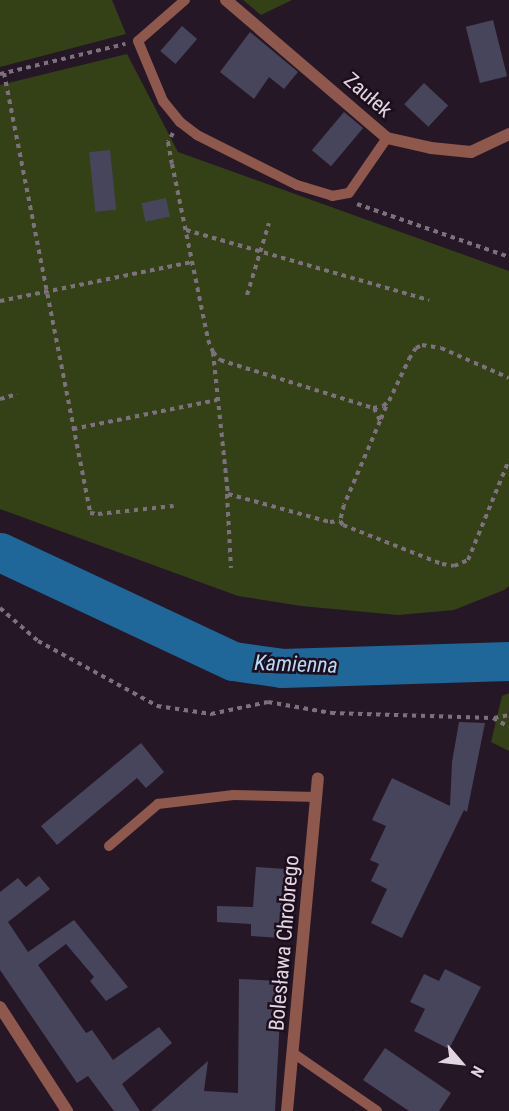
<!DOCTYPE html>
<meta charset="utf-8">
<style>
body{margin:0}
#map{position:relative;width:509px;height:1111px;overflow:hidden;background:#261726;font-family:"Roboto Condensed",sans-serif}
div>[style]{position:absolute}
.green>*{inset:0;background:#344117}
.river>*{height:39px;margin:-19.5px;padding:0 19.5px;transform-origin:19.5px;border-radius:19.5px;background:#1f6798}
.building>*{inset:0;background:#47455b;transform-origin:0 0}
.path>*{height:4px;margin-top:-2px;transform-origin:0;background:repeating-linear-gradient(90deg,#7e717e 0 4.5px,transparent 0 9px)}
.service>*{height:10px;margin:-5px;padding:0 5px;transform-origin:5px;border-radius:5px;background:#8e584c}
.minor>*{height:12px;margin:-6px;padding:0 6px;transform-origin:6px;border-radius:6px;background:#8e584c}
span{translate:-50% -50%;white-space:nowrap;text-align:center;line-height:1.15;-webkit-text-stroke:5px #1d0e1d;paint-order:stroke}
.street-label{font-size:21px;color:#e1d6e1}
.water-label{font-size:22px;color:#b6d9f5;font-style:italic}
.north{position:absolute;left:431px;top:1033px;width:60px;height:60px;-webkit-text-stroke:4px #1d0e1d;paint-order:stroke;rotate:118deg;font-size:16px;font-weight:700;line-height:24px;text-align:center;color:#e1d6e1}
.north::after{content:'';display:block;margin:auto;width:21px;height:27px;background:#e1d6e1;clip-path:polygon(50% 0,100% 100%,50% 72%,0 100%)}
</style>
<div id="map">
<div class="green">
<i style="clip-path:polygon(0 0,112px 0,126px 34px,0 67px)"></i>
<i style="clip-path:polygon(243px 0,292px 0,261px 15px)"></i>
<i style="clip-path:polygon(127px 54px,178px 152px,509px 271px,509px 586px,504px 590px,454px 610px,398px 615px,301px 606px,238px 596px,0 509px,0 85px)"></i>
<i style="clip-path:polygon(509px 693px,509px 751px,491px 742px,502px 696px)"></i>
</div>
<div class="river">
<i style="left:0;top:552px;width:257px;rotate:25.1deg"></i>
<i style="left:233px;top:661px;width:49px;rotate:8.1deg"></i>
<i style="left:282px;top:668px;width:227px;rotate:-1.8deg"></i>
</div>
<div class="building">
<i style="left:493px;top:20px;width:58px;height:28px;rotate:76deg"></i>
<i style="left:182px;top:26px;width:20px;height:33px;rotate:41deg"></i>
<i style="clip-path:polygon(250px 32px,298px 72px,284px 89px,269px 77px,254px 99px,220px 72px)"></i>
<i style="left:424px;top:83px;width:33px;height:29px;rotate:43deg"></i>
<i style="left:344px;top:112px;width:25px;height:50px;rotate:40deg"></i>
<i style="left:110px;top:150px;width:60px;height:21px;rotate:84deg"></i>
<i style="left:166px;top:198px;width:19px;height:25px;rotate:78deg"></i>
<i style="clip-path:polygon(459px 722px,485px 723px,467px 812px,464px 810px,402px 938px,371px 923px,387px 889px,371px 881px,379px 864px,370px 860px,386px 826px,372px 820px,392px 778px,450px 806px,452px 762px)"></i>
<i style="clip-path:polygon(141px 743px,164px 772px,146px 788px,137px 778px,57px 845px,41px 826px)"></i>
<i style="clip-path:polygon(256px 867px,286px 869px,281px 938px,251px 936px,251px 924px,217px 922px,217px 906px,253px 907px)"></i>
<i style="clip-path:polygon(39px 876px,50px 889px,8px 922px,28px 952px,74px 920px,128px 987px,106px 1001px,90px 981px,94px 977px,66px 944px,38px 965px,86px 1033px,92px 1030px,113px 1060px,159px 1027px,172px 1043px,122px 1084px,140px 1111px,114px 1111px,88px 1076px,77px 1083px,0 970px,0 892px,18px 878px,26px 887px)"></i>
<i style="clip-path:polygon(445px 969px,481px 987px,449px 1049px,414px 1031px,425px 1009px,410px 1002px,424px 974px,439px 981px)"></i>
<i style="clip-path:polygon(239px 979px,282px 981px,275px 1111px,151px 1111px,208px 1061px,204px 1091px,238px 1093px)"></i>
<i style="clip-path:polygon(385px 1048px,451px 1093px,439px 1111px,409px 1111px,363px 1080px)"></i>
</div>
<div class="path">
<i style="left:4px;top:73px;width:448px;rotate:78.9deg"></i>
<i style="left:90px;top:513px;width:8px;rotate:7deg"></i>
<i style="left:98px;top:514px;width:76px;rotate:-6deg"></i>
<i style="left:0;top:74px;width:129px;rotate:-13.5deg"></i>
<i style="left:173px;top:133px;width:10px;rotate:119deg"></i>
<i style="left:168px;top:142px;width:22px;rotate:80deg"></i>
<i style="left:172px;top:164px;width:180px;rotate:78.4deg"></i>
<i style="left:208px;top:340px;width:13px;rotate:67deg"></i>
<i style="left:213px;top:352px;width:11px;rotate:49deg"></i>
<i style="left:220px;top:360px;width:160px;rotate:17.4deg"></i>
<i style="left:373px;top:408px;width:10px;rotate:-11deg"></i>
<i style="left:383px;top:406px;width:8px;rotate:-40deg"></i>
<i style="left:389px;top:401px;width:47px;rotate:-64.5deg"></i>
<i style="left:409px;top:359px;width:13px;rotate:-58deg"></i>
<i style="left:416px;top:348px;width:7px;rotate:-27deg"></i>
<i style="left:422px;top:345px;width:19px;rotate:9deg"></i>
<i style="left:441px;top:348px;width:74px;rotate:23.8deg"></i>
<i style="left:357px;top:204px;width:161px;rotate:19.2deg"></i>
<i style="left:186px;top:230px;width:253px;rotate:16.1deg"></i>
<i style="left:247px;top:295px;width:75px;rotate:-73deg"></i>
<i style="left:0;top:301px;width:196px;rotate:-11.5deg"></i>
<i style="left:213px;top:352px;width:143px;rotate:84deg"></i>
<i style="left:228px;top:494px;width:106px;rotate:15.4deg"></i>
<i style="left:330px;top:522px;width:10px;rotate:-6deg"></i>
<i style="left:0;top:399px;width:18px;rotate:-16deg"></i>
<i style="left:374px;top:408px;width:14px;rotate:65deg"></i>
<i style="left:380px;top:421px;width:91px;rotate:113.2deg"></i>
<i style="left:344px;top:505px;width:16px;rotate:104deg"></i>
<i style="left:340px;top:521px;width:5px;rotate:53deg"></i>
<i style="left:343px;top:525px;width:106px;rotate:21.5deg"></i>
<i style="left:442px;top:564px;width:12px;rotate:9deg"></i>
<i style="left:454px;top:566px;width:15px;rotate:-23deg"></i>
<i style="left:468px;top:560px;width:108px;rotate:-67.7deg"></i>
<i style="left:381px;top:419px;width:16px;rotate:-68deg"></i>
<i style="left:73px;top:429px;width:147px;rotate:-11.4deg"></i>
<i style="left:227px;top:494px;width:74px;rotate:86.9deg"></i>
<i style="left:0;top:608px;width:50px;rotate:41deg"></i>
<i style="left:38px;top:641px;width:136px;rotate:28.6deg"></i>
<i style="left:157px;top:706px;width:55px;rotate:8.4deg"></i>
<i style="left:211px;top:714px;width:58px;rotate:-11.9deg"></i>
<i style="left:268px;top:702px;width:64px;rotate:9.9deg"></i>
<i style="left:331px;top:713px;width:162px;rotate:1.8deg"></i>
<i style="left:493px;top:718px;width:18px;rotate:29deg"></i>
<i style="left:494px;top:718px;width:15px;rotate:-11deg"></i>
</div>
<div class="service">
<i style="left:185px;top:0;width:62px;rotate:138.9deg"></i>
<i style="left:138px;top:41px;width:65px;rotate:67.4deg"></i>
<i style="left:163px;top:101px;width:27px;rotate:51deg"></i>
<i style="left:180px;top:122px;width:21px;rotate:37deg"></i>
<i style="left:197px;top:135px;width:112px;rotate:26.6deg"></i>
<i style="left:297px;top:185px;width:37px;rotate:17deg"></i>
<i style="left:332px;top:196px;width:17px;rotate:-10deg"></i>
<i style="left:349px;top:193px;width:67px;rotate:-55.4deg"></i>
<i style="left:109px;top:846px;width:65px;rotate:-40.6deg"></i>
<i style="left:158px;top:804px;width:76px;rotate:-6.8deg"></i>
<i style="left:233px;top:795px;width:84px;rotate:1.4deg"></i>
<i style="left:293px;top:1053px;width:102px;rotate:34.6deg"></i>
</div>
<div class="minor">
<i style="left:226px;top:0;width:212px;rotate:40.6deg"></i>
<i style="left:387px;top:138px;width:45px;rotate:12.8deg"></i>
<i style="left:431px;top:148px;width:40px;rotate:5.7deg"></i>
<i style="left:471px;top:152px;width:42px;rotate:-25.3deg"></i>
<i style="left:0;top:1007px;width:124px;rotate:57.2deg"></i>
<i style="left:287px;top:1111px;width:334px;rotate:-84.7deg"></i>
</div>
<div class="street-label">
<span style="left:368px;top:95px;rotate:41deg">Zaułek</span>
<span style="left:284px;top:943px;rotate:-85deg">Bolesława Chrobrego</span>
</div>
<div class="water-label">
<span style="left:296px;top:664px;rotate:2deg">Kamienna</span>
</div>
<div class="north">N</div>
</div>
